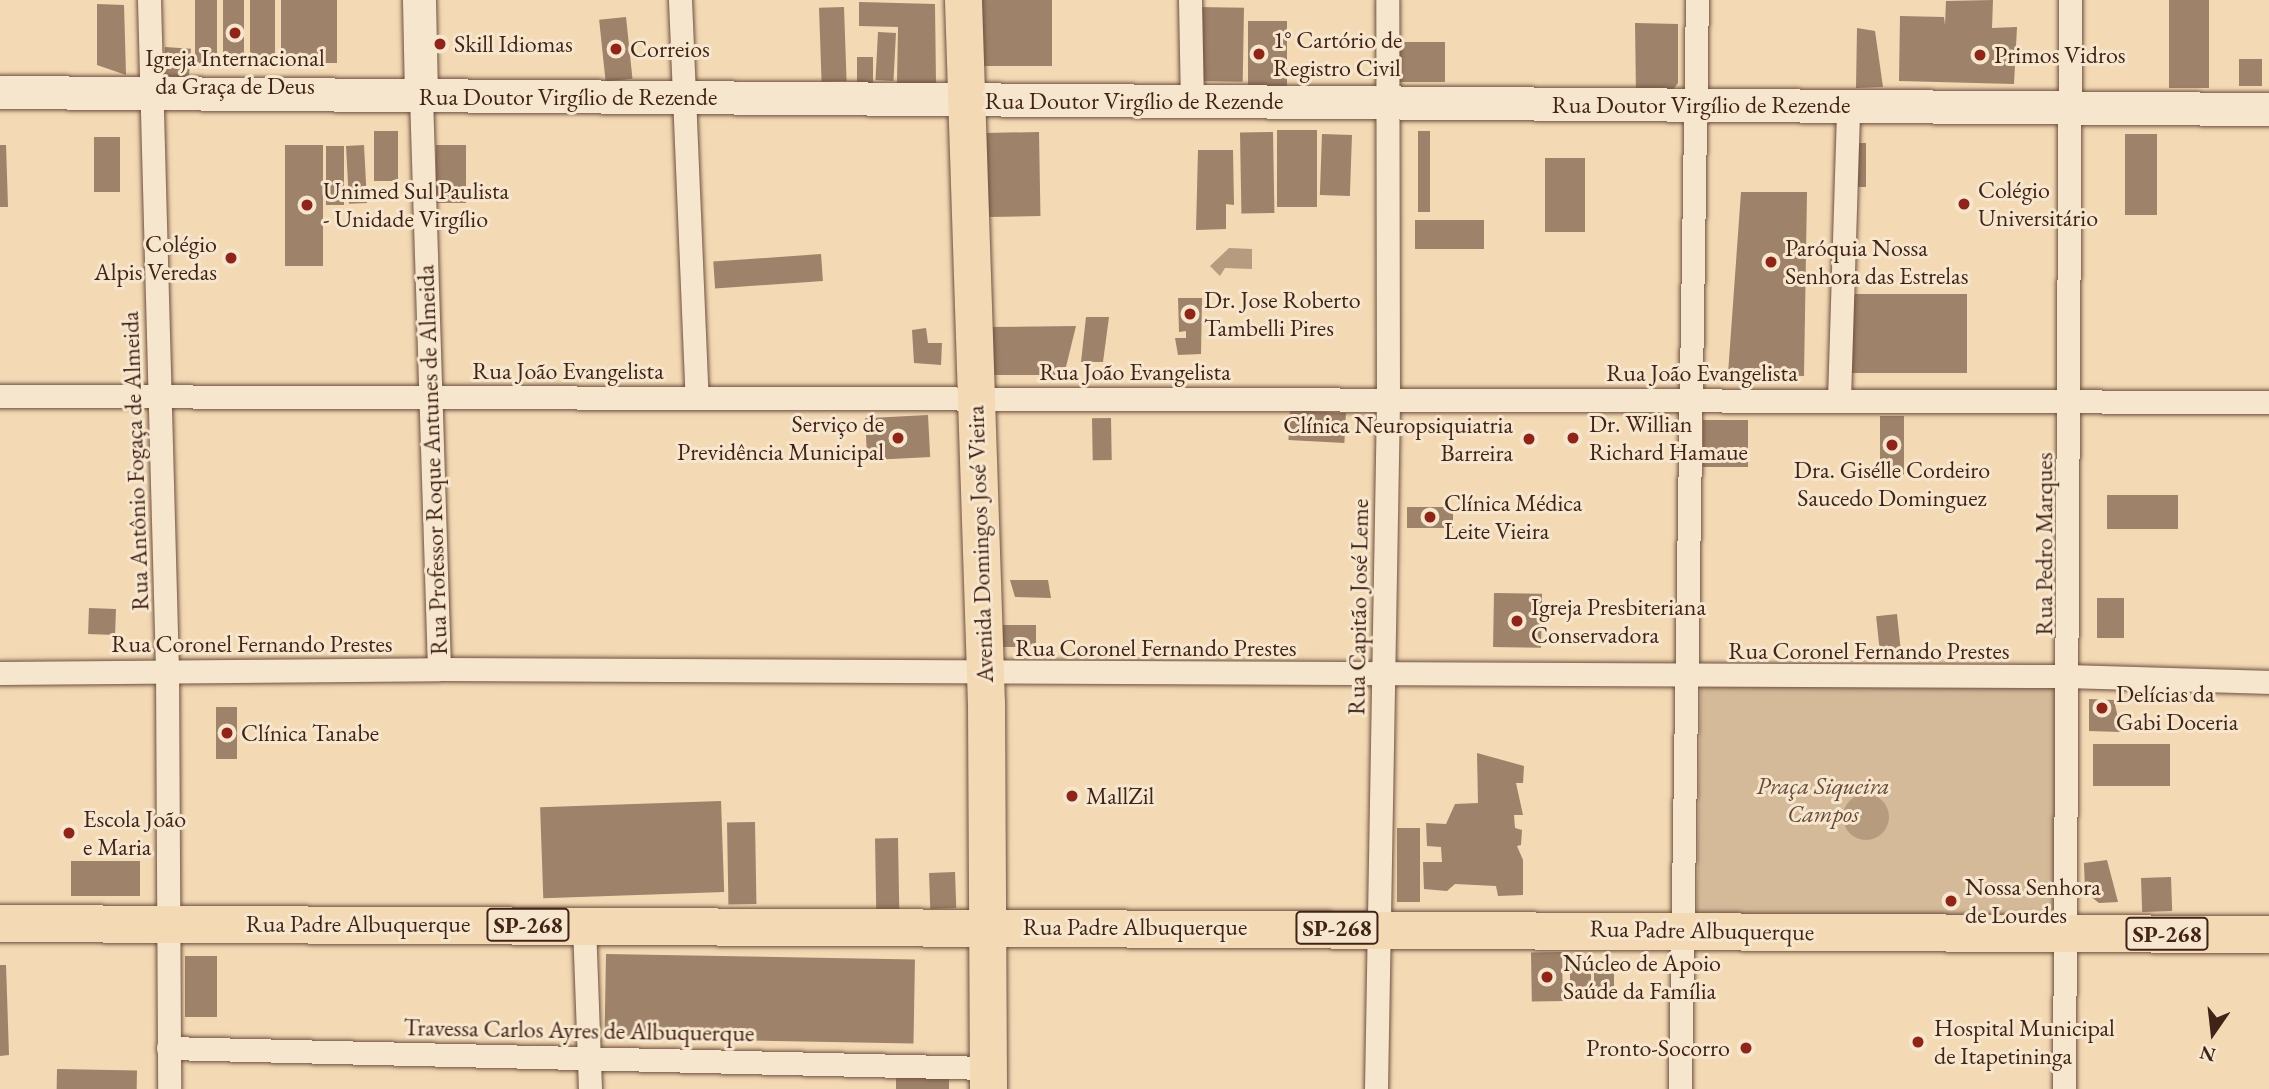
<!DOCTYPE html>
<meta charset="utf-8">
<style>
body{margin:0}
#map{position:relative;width:2269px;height:1089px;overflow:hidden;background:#f3d9b4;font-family:"EB Garamond",serif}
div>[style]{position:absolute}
.green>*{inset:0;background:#d5ba99;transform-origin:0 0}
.water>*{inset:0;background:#b79b7f}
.round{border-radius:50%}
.building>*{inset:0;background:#9e8269;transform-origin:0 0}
.roads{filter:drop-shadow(0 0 2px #6e503e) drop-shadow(0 0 2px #6e503e)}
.street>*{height:23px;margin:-11.5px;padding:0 11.5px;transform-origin:11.5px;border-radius:11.5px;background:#f7e6ce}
.secondary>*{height:33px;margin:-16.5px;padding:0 16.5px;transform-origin:16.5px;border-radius:16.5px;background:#f7e6ce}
.primary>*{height:37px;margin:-18.5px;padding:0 18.5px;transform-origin:18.5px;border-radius:18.5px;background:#f3d9b4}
.dots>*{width:19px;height:19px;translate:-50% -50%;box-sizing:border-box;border:4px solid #f7e6ce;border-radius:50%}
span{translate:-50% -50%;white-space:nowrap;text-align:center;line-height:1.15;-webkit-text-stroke:6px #f7e6ce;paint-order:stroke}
.shield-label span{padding:2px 5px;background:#f7e6ce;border:2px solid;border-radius:5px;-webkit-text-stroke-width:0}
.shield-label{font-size:23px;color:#422317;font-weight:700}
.poi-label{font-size:24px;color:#422317}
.left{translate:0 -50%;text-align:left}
.right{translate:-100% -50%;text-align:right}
.street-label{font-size:24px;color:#422317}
.park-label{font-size:24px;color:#674938;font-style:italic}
.north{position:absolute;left:2178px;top:998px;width:70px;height:70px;-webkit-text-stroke:5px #f7e6ce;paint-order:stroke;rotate:194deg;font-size:19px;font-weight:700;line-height:28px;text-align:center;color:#422317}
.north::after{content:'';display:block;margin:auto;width:24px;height:32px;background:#422317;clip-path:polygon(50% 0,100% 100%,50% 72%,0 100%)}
</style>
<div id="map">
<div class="green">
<i style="left:1701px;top:679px;width:362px;height:240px;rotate:1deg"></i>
</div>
<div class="water">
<i style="clip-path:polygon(1229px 248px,1252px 249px,1252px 269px,1225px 268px,1220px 276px,1210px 266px)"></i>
<i class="round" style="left:1843px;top:794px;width:46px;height:46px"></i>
</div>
<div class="building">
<i style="left:195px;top:0;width:22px;height:67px"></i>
<i style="left:223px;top:0;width:21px;height:67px"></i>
<i style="left:250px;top:0;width:25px;height:60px"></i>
<i style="left:281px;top:0;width:56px;height:63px"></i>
<i style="left:978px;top:0;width:74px;height:66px"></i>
<i style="clip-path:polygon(1993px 0,1992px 28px,2017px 27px,2014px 84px,1899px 81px,1900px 16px,1944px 17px,1945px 25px,1946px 1px)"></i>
<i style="left:2169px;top:0;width:40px;height:88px"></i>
<i style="clip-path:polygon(859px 2px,935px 4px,936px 84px,897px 83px,898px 27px,859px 26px)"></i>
<i style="clip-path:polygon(97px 4px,124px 5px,126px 75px,97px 65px)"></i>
<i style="left:844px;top:7px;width:74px;height:25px;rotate:88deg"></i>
<i style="left:1198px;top:7px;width:46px;height:74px;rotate:1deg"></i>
<i style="left:626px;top:17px;width:62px;height:27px;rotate:84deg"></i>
<i style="left:1248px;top:21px;width:39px;height:67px"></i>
<i style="clip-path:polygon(1635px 23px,1678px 24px,1678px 83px,1672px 91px,1636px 93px)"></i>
<i style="clip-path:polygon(1857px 28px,1875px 31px,1883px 87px,1856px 88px)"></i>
<i style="left:878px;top:32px;width:18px;height:48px;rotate:3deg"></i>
<i style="left:1398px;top:42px;width:47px;height:40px"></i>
<i style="left:165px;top:47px;width:26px;height:29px;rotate:4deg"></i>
<i style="left:857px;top:57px;width:16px;height:29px"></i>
<i style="left:2239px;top:59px;width:23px;height:27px"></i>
<i style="left:1317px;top:130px;width:77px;height:40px;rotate:90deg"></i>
<i style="left:374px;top:131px;width:24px;height:50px"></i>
<i style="left:1418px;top:131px;width:12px;height:81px"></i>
<i style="left:1039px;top:132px;width:84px;height:53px;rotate:89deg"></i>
<i style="left:1273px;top:132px;width:81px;height:33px;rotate:89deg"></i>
<i style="left:1322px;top:134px;width:30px;height:61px;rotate:2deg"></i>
<i style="left:2125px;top:134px;width:32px;height:81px"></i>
<i style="left:94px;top:137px;width:26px;height:55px"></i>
<i style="left:1850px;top:143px;width:16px;height:44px"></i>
<i style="clip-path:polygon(0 145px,6px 145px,8px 207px,0 207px)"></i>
<i style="left:285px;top:145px;width:38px;height:121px"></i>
<i style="left:364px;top:145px;width:58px;height:18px;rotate:87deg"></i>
<i style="left:436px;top:145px;width:30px;height:58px"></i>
<i style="left:326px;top:146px;width:18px;height:59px"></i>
<i style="clip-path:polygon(1198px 150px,1233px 150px,1234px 205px,1226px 204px,1226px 229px,1196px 230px)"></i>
<i style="left:1545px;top:158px;width:40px;height:74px"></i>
<i style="clip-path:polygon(1741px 192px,1807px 192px,1804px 376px,1728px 374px)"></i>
<i style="left:1484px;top:220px;width:29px;height:69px;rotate:90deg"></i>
<i style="left:821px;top:254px;width:27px;height:108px;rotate:86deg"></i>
<i style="left:1850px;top:294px;width:117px;height:79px"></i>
<i style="clip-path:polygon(1178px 298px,1202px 298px,1201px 354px,1178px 355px,1175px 338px,1186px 338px,1186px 331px,1179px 332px)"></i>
<i style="clip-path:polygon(1086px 317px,1109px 317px,1103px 362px,1081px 362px)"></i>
<i style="clip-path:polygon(1076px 326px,1064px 375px,989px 375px,992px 327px)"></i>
<i style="clip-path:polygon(926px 328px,928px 343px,942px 343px,941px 365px,914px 363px,912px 330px)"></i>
<i style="left:1290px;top:410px;width:56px;height:30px;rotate:3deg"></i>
<i style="left:928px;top:415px;width:42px;height:63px;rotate:87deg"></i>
<i style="left:1880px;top:416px;width:24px;height:59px"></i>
<i style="left:1111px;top:418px;width:42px;height:19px;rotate:89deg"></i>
<i style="left:1703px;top:420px;width:45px;height:47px"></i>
<i style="left:2178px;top:495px;width:34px;height:71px;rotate:90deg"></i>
<i style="left:1407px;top:507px;width:46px;height:21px"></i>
<i style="clip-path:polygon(1010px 580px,1048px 580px,1051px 598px,1015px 597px)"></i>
<i style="left:1494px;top:593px;width:48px;height:54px;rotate:1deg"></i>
<i style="left:2124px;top:598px;width:40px;height:27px;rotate:90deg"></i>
<i style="left:89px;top:608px;width:27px;height:26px;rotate:2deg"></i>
<i style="left:1897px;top:614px;width:39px;height:21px;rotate:84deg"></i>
<i style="left:997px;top:625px;width:39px;height:22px"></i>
<i style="clip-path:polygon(2089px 699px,2114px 700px,2121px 732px,2089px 731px)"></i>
<i style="left:216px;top:707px;width:21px;height:52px"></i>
<i style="left:2093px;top:744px;width:77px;height:42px"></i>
<i style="clip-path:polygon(1477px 753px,1524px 766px,1523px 783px,1516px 783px,1523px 815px,1514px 815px,1515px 828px,1522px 830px,1521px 845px,1517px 846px,1523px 860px,1523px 895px,1498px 896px,1496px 886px,1455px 884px,1447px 891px,1424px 889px,1423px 862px,1442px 862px,1441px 847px,1427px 846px,1426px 823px,1446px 824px,1455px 804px,1478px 803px)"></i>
<i style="left:721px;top:801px;width:91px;height:181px;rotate:88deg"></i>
<i style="left:755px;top:822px;width:82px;height:28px;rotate:89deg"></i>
<i style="left:1397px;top:828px;width:23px;height:74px"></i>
<i style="left:898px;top:838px;width:73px;height:23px;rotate:89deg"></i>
<i style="clip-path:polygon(2107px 860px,2118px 902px,2099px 903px,2085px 892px,2084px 863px)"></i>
<i style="left:71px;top:861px;width:69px;height:35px"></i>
<i style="left:955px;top:872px;width:36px;height:26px;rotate:88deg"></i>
<i style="left:2171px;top:877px;width:34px;height:30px;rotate:88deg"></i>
<i style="left:1562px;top:952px;width:49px;height:31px;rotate:89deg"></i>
<i style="left:606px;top:954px;width:309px;height:84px;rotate:1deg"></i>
<i style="left:185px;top:956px;width:32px;height:61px"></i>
<i style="left:1570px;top:964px;width:21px;height:31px"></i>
<i style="left:1594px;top:964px;width:20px;height:30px"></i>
<i style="clip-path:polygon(0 965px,6px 965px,9px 1055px,0 1056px)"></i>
<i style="left:57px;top:1069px;width:80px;height:20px;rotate:1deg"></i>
<i style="left:896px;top:1077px;width:53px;height:12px"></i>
</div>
<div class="roads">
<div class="street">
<i style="left:149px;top:0;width:670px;rotate:88.46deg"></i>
<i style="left:167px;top:670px;width:419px;rotate:89.7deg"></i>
<i style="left:680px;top:0;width:398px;rotate:87.6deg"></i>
<i style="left:1190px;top:0;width:101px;rotate:88.9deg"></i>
<i style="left:421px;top:96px;width:573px;rotate:88.2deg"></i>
<i style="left:0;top:396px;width:2269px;rotate:0.15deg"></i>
<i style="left:1839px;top:399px;width:293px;rotate:-88.2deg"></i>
<i style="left:0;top:673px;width:439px;rotate:-0.5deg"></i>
<i style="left:439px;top:669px;width:1630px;rotate:0.25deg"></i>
<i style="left:2069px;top:676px;width:200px;rotate:1.7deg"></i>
<i style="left:584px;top:925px;width:164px;rotate:87.9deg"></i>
<i style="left:168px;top:1048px;width:821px;rotate:1.4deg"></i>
<i style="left:1376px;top:1089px;width:690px;rotate:-89deg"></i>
<i style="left:1388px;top:399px;width:399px;rotate:-90.1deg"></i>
<i style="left:1680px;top:1089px;width:1089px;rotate:-89.11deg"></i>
<i style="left:2064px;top:1089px;width:1089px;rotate:-89.68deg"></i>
</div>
<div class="secondary">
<i style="left:419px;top:0;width:96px;rotate:88.8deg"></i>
<i style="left:0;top:92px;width:2269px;rotate:0.43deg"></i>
</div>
<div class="primary">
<i style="left:963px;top:0;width:703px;rotate:88.13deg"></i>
<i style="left:986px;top:703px;width:386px;rotate:89.7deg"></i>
<i style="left:0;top:923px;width:2269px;rotate:0.28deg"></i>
</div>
</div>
<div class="dots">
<i style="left:235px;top:33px;background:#8f2418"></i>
<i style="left:440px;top:44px;background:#8f2418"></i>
<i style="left:616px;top:49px;background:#8f2418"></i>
<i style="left:1259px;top:54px;background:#8f2418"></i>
<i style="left:1980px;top:55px;background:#8f2418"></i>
<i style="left:1964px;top:204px;background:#8f2418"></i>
<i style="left:307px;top:205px;background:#8f2418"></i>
<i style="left:231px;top:258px;background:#8f2418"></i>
<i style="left:1771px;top:262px;background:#8f2418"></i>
<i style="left:1190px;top:314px;background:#8f2418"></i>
<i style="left:898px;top:438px;background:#8f2418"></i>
<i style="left:1573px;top:438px;background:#8f2418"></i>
<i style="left:1529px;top:439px;background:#8f2418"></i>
<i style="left:1892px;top:445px;background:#8f2418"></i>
<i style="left:1430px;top:517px;background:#8f2418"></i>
<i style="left:1517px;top:621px;background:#8f2418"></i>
<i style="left:2102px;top:708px;background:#8f2418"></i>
<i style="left:227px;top:733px;background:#8f2418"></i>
<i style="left:1072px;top:796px;background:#8f2418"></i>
<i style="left:69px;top:833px;background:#8f2418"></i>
<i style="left:1951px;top:901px;background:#8f2418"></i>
<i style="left:1547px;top:977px;background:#8f2418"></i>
<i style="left:1918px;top:1042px;background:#8f2418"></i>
<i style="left:1746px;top:1048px;background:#8f2418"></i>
</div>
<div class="shield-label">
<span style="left:528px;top:925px">SP-268</span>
<span style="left:1337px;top:928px">SP-268</span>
<span style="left:2167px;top:934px">SP-268</span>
</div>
<div class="poi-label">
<span class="left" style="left:1273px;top:54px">1° Cartório de<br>Registro Civil</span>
<span class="left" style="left:454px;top:44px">Skill Idiomas</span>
<span class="left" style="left:630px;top:49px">Correios</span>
<span class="left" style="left:1994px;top:55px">Primos Vidros</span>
<span style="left:235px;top:72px">Igreja Internacional<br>da Graça de Deus</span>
<span class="left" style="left:1978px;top:204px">Colégio<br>Universitário</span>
<span class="left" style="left:323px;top:205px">Unimed Sul Paulista<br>- Unidade Virgílio</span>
<span class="right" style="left:217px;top:258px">Colégio<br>Alpis Veredas</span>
<span class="left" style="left:1785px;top:262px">Paróquia Nossa<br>Senhora das Estrelas</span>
<span class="left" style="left:1204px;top:314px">Dr. Jose Roberto<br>Tambelli Pires</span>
<span class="right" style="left:884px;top:438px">Serviço de<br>Previdência Municipal</span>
<span class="left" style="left:1589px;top:438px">Dr. Willian<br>Richard Hamaue</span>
<span class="right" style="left:1513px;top:439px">Clínica Neuropsiquiatria<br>Barreira</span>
<span style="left:1892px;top:484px">Dra. Gisélle Cordeiro<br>Saucedo Dominguez</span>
<span class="left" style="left:1444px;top:517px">Clínica Médica<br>Leite Vieira</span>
<span class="left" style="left:1531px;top:621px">Igreja Presbiteriana<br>Conservadora</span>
<span class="left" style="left:2116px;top:708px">Delícias da<br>Gabi Doceria</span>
<span class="left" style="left:241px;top:733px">Clínica Tanabe</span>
<span class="left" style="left:1086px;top:796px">MallZil</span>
<span class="left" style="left:83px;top:833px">Escola João<br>e Maria</span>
<span class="left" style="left:1965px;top:901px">Nossa Senhora<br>de Lourdes</span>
<span class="left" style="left:1563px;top:977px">Núcleo de Apoio<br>Saúde da Família</span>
<span class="left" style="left:1934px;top:1042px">Hospital Municipal<br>de Itapetininga</span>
<span class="right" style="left:1730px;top:1048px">Pronto-Socorro</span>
</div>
<div class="street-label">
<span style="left:568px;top:97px">Rua Doutor Virgílio de Rezende</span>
<span style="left:1134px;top:101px">Rua Doutor Virgílio de Rezende</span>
<span style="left:1701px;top:105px">Rua Doutor Virgílio de Rezende</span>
<span style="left:568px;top:371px">Rua João Evangelista</span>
<span style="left:1135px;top:372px">Rua João Evangelista</span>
<span style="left:1702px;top:373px">Rua João Evangelista</span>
<span style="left:432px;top:460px;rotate:-92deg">Rua Professor Roque Antunes de Almeida</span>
<span style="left:135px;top:461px;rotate:-92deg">Rua Antônio Fogaça de Almeida</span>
<span style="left:980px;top:544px;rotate:-92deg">Avenida Domingos José Vieira</span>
<span style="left:2044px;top:544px;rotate:-90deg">Rua Pedro Marques</span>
<span style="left:1358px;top:607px;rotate:-89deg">Rua Capitão José Leme</span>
<span style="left:252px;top:644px">Rua Coronel Fernando Prestes</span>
<span style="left:1156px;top:648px">Rua Coronel Fernando Prestes</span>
<span style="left:1869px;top:651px">Rua Coronel Fernando Prestes</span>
<span style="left:358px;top:924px">Rua Padre Albuquerque</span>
<span style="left:1135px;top:927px">Rua Padre Albuquerque</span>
<span style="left:1702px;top:930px;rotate:1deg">Rua Padre Albuquerque</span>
<span style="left:579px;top:1030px;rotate:1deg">Travessa Carlos Ayres de Albuquerque</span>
</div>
<div class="park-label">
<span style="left:1823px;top:800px">Praça Siqueira<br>Campos</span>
</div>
<div class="north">N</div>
</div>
